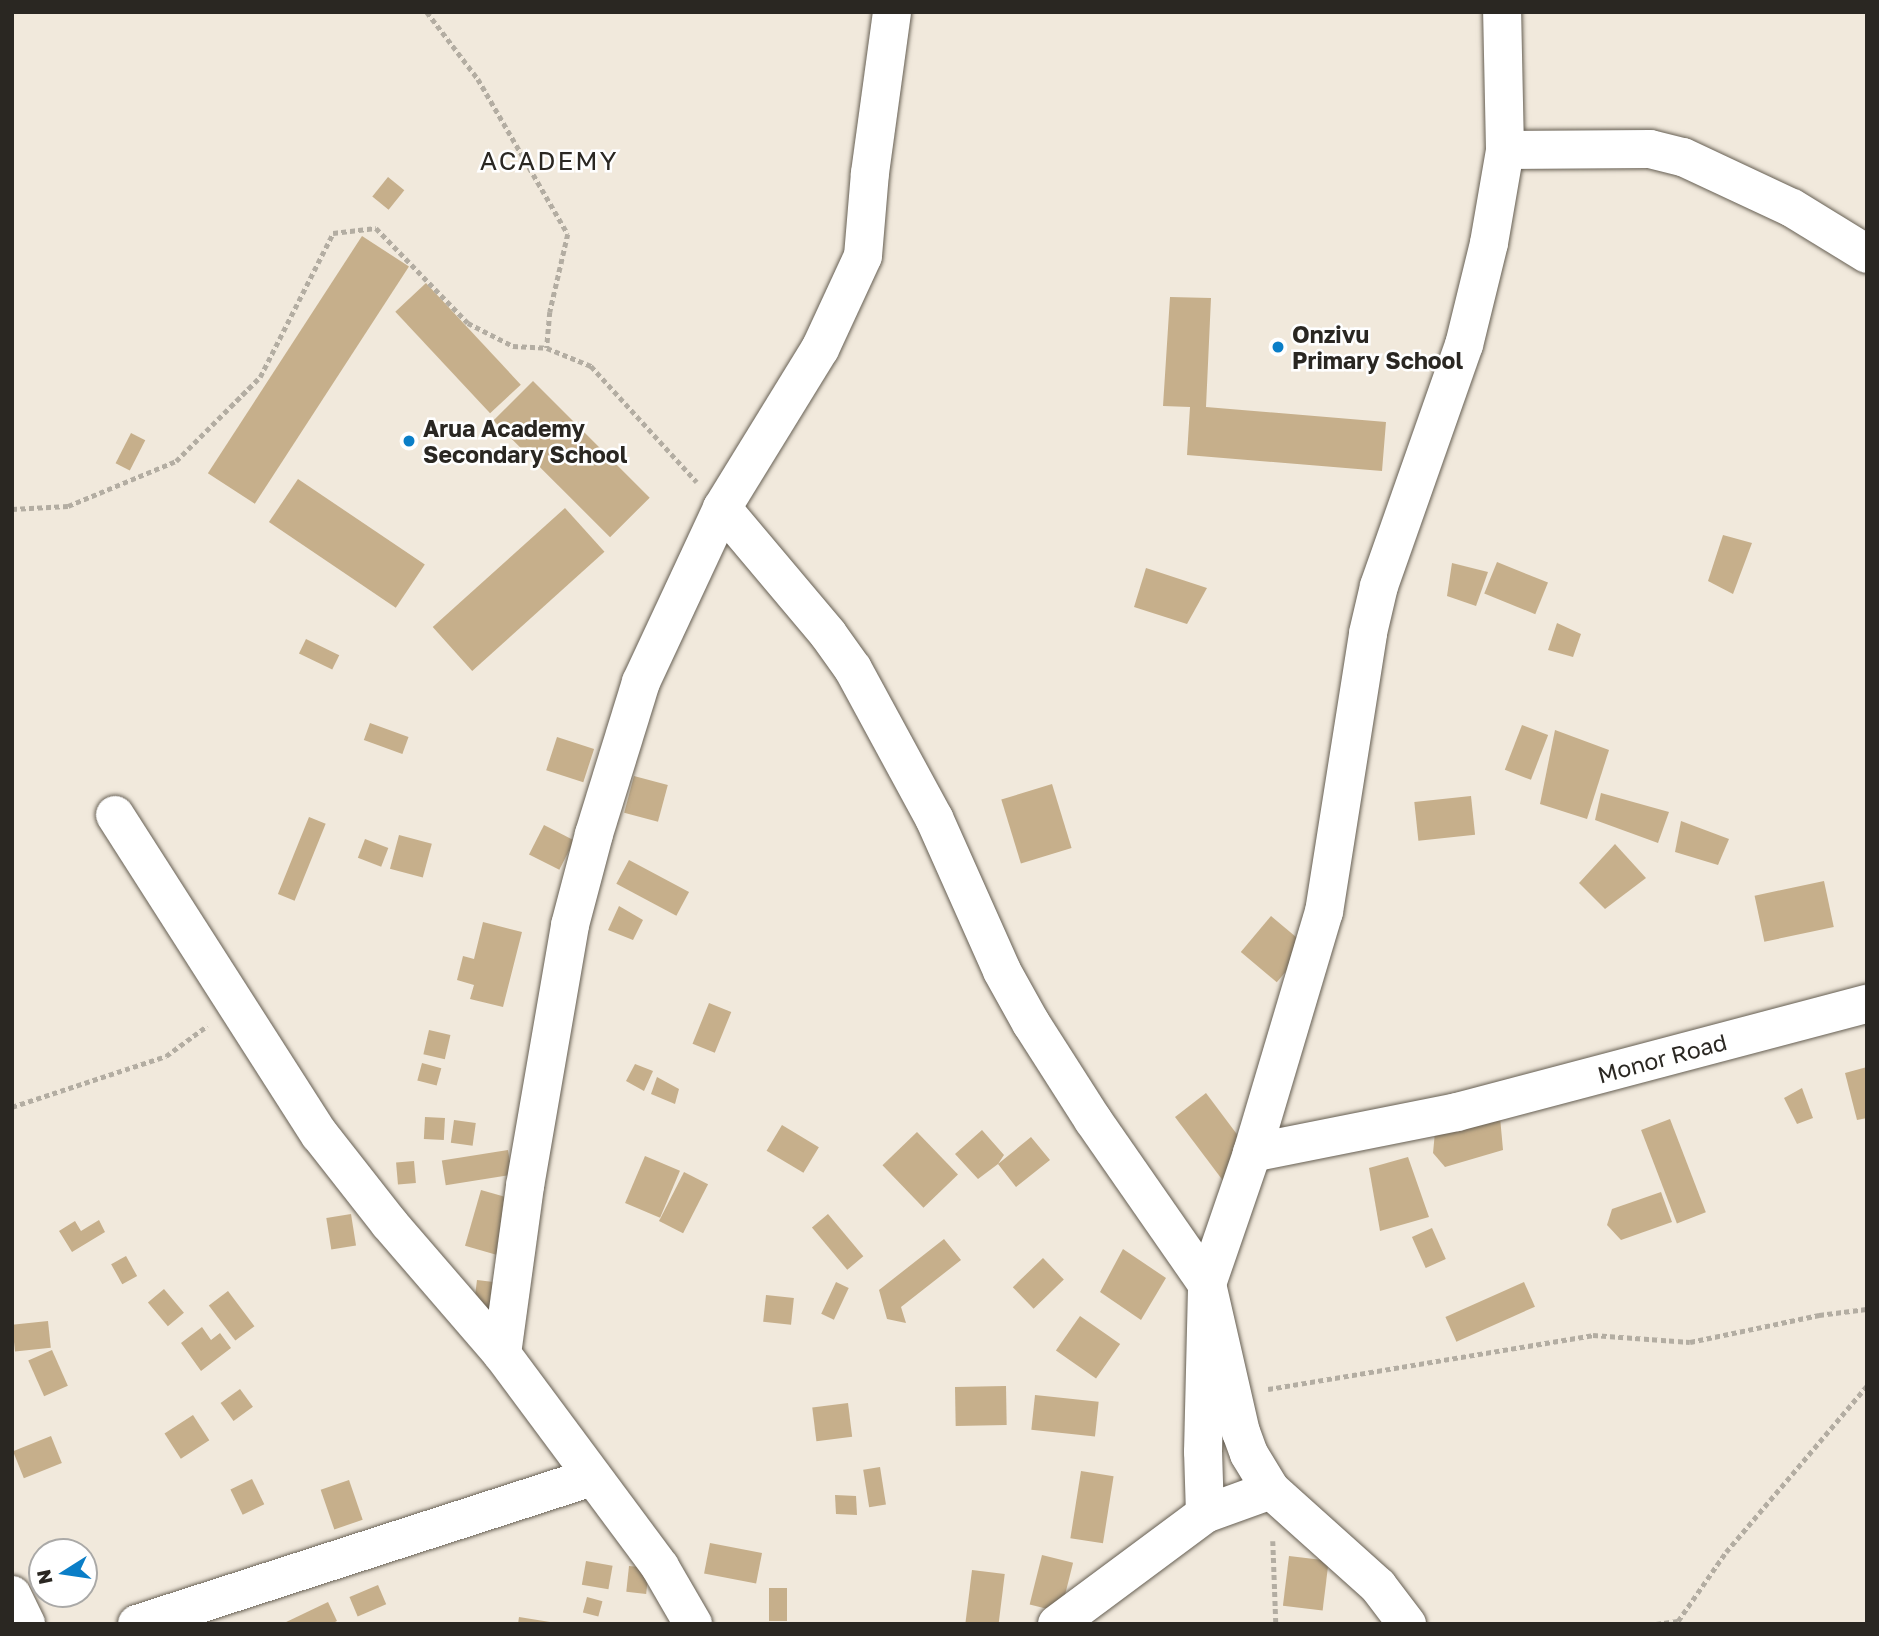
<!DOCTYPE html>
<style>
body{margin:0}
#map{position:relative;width:1879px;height:1636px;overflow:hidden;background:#f1e9dc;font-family:"Golos Text",sans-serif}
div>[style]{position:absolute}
.building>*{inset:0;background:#c6af8b;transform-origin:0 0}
.path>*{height:4.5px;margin-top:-2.25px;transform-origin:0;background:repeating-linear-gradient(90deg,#b3ada2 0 5px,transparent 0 8.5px)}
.roads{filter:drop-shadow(0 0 2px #665f53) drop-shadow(0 0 2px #665f53)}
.minor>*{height:38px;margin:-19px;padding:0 19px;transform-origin:19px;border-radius:19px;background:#fff}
.dots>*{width:19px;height:19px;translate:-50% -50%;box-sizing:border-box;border:4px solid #fff;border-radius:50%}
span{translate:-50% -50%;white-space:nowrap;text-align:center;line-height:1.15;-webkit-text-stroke:5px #fff;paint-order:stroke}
.poi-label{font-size:23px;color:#2a2722;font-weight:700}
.left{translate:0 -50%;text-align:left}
.street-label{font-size:23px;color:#2a2722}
.quarter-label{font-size:26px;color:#2a2722;letter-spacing:2px}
.frame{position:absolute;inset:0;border:14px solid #2a2722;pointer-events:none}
.north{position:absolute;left:28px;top:1538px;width:70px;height:70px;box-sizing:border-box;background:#fff;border:2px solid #aaa9a7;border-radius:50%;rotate:258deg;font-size:19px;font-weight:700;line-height:28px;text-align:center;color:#2a2722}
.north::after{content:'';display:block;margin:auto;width:24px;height:32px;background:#0a7ec7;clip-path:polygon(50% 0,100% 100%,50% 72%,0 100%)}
</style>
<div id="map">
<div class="building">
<i style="left:388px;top:177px;width:21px;height:25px;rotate:39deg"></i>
<i style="left:362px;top:236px;width:56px;height:283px;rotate:33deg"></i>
<i style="left:426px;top:283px;width:139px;height:42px;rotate:47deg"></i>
<i style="clip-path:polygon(1170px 297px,1211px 298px,1206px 407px,1386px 422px,1382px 471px,1187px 455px,1190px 407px,1163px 406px)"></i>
<i style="left:533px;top:381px;width:165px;height:56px;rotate:45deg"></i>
<i style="left:131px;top:433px;width:16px;height:34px;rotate:27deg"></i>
<i style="left:298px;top:479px;width:153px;height:52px;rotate:34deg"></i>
<i style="left:565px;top:508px;width:59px;height:178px;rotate:48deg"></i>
<i style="clip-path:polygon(1723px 535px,1752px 543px,1733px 594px,1708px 581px)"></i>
<i style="left:1497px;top:562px;width:55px;height:34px;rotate:22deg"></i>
<i style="clip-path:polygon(1452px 563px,1488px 572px,1476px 606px,1447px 596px)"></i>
<i style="clip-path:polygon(1146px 568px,1207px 588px,1187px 624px,1134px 607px)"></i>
<i style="clip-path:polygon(1557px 623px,1581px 634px,1573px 657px,1548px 650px)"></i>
<i style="left:306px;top:639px;width:37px;height:16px;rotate:26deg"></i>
<i style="left:370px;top:723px;width:41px;height:18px;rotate:20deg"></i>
<i style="left:1522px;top:725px;width:28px;height:48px;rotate:21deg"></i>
<i style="clip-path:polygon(1555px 730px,1609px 750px,1587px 819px,1540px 804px)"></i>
<i style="left:557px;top:737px;width:39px;height:35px;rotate:18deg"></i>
<i style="left:634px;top:776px;width:35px;height:38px;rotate:15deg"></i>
<i style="left:1052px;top:784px;width:67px;height:53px;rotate:73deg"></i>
<i style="clip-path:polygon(1601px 793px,1669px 812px,1658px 843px,1595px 820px)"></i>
<i style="left:1471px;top:796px;width:39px;height:57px;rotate:84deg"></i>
<i style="left:309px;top:817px;width:18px;height:83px;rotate:22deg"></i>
<i style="clip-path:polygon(1681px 821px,1729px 839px,1718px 865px,1675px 852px)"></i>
<i style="left:544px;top:825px;width:34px;height:33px;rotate:27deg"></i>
<i style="left:399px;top:835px;width:34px;height:35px;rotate:15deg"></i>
<i style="left:365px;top:839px;width:25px;height:20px;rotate:21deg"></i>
<i style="clip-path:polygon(1615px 844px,1646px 878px,1605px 909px,1579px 883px)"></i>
<i style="left:629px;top:860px;width:68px;height:27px;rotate:28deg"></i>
<i style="left:1824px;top:881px;width:47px;height:71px;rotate:78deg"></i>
<i style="clip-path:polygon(619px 906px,643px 920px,633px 940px,608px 930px)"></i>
<i style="left:1271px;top:916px;width:47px;height:47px;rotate:40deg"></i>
<i style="clip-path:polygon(483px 922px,522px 932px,503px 1007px,470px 999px,474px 985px,457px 980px,463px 956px,474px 959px)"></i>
<i style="left:709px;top:1003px;width:24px;height:44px;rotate:22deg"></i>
<i style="left:429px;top:1030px;width:22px;height:25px;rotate:13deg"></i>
<i style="left:422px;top:1063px;width:20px;height:18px;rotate:15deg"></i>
<i style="clip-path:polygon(635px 1064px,653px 1071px,644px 1091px,626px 1081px)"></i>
<i style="clip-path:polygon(1867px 1067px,1867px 1118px,1857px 1120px,1845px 1073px)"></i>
<i style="clip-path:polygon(657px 1077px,679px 1089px,675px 1104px,651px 1094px)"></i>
<i style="clip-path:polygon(1802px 1088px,1813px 1118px,1797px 1124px,1784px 1098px)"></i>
<i style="clip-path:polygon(1206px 1093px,1242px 1141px,1224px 1182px,1175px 1117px)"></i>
<i style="left:425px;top:1117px;width:20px;height:22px;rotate:3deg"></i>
<i style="clip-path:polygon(1500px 1117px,1503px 1150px,1445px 1167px,1433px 1153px,1435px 1132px)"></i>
<i style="left:1670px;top:1119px;width:100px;height:31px;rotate:69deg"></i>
<i style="left:454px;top:1120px;width:22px;height:23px;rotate:8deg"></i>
<i style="left:782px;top:1125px;width:43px;height:30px;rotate:31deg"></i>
<i style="clip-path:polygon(982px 1130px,1004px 1155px,998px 1164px,1031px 1137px,1050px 1160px,1016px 1187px,998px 1164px,978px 1179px,955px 1154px)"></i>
<i style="left:917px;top:1132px;width:59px;height:48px;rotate:46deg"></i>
<i style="left:508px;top:1150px;width:25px;height:67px;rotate:81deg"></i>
<i style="left:645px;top:1156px;width:38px;height:51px;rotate:23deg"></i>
<i style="clip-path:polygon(1408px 1157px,1429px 1217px,1380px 1231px,1369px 1168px)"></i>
<i style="left:414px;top:1161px;width:22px;height:18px;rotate:85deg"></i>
<i style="left:684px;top:1172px;width:27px;height:55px;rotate:27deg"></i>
<i style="left:481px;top:1190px;width:37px;height:58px;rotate:16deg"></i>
<i style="clip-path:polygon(1661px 1192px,1672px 1222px,1621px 1240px,1607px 1225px,1612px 1209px)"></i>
<i style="left:351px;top:1214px;width:32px;height:25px;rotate:81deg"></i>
<i style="left:828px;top:1214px;width:55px;height:21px;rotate:50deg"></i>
<i style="clip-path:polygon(99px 1220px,105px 1232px,72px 1252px,59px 1231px,75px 1221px,81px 1231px)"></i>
<i style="left:1432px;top:1228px;width:34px;height:22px;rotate:66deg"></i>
<i style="clip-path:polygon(944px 1239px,961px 1260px,901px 1307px,906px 1323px,887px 1319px,879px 1290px)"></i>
<i style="clip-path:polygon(1123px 1249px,1166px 1278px,1141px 1320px,1100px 1292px)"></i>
<i style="left:126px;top:1256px;width:23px;height:17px;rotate:61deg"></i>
<i style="left:1043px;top:1258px;width:30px;height:42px;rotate:46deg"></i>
<i style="left:477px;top:1280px;width:25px;height:28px;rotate:7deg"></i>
<i style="left:836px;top:1282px;width:14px;height:35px;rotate:25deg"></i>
<i style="left:1524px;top:1282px;width:27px;height:86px;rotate:66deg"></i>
<i style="left:164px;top:1289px;width:31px;height:21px;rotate:50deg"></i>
<i style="left:228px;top:1291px;width:44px;height:24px;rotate:53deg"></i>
<i style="left:766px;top:1295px;width:28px;height:27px;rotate:6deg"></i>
<i style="left:1080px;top:1316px;width:49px;height:42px;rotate:35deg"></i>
<i style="left:48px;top:1321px;width:27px;height:36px;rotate:84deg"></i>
<i style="clip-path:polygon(202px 1327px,211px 1340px,220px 1333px,231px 1348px,201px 1371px,181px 1343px)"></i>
<i style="left:52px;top:1350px;width:39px;height:26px;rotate:66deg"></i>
<i style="left:1006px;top:1386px;width:39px;height:51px;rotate:89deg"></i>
<i style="left:240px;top:1389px;width:22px;height:24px;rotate:54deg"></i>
<i style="left:1035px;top:1395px;width:64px;height:35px;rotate:6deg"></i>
<i style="left:848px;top:1403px;width:34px;height:36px;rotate:83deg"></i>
<i style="left:193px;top:1415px;width:30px;height:34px;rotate:57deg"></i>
<i style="left:51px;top:1436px;width:29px;height:41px;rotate:68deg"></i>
<i style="left:880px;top:1467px;width:38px;height:17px;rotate:81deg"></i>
<i style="left:1081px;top:1471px;width:33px;height:68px;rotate:9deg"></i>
<i style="left:252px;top:1479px;width:28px;height:24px;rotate:64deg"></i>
<i style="left:349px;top:1480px;width:42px;height:30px;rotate:71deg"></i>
<i style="clip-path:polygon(835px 1495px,856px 1496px,857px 1515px,836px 1514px)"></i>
<i style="left:710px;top:1543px;width:53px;height:31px;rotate:11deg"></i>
<i style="left:1042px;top:1555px;width:32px;height:51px;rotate:14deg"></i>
<i style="left:1289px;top:1556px;width:40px;height:50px;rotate:7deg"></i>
<i style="left:586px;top:1561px;width:27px;height:24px;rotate:10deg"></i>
<i style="left:629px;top:1566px;width:20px;height:26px;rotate:6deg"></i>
<i style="left:972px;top:1570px;width:33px;height:54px;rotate:7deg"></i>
<i style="left:378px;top:1585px;width:21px;height:31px;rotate:67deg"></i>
<i style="left:769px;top:1588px;width:18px;height:33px"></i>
<i style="left:587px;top:1597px;width:16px;height:16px;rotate:15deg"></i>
<i style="clip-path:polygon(328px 1602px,337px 1621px,331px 1624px,282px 1624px)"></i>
<i style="clip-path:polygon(519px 1617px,550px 1622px,550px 1624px,518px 1624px)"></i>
</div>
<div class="path">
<i style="left:427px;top:12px;width:84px;rotate:52.7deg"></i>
<i style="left:478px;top:79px;width:179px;rotate:59.9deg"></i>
<i style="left:568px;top:234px;width:80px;rotate:103deg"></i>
<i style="left:550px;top:312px;width:36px;rotate:95deg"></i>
<i style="left:12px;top:509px;width:56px;rotate:-3.1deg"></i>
<i style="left:68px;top:506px;width:117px;rotate:-22.6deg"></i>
<i style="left:176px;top:461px;width:119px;rotate:-45deg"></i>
<i style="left:260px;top:377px;width:161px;rotate:-63.1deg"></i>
<i style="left:333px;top:233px;width:43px;rotate:-6.6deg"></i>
<i style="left:376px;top:228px;width:132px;rotate:45.9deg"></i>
<i style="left:468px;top:323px;width:51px;rotate:27.1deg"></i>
<i style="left:513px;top:346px;width:34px;rotate:3deg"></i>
<i style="left:547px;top:348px;width:48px;rotate:22.2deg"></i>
<i style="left:591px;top:366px;width:157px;rotate:47.6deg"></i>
<i style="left:12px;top:1107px;width:162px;rotate:-18.3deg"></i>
<i style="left:166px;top:1056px;width:51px;rotate:-36.2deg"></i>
<i style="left:1268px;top:1389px;width:329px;rotate:-9.4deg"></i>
<i style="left:1593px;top:1335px;width:97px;rotate:4.1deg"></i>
<i style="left:1690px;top:1342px;width:132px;rotate:-11.8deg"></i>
<i style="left:1819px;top:1315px;width:48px;rotate:-7.1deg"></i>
<i style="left:1273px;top:1541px;width:83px;rotate:87.9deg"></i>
<i style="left:1656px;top:1624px;width:22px;rotate:-8deg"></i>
<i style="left:1678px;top:1621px;width:84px;rotate:-55.2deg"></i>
<i style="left:1726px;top:1552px;width:218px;rotate:-49.7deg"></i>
</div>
<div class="roads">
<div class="minor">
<i style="left:1505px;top:150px;width:145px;rotate:-0.4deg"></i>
<i style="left:1650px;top:149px;width:34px;rotate:14deg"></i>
<i style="left:1683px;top:157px;width:120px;rotate:25.1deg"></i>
<i style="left:1792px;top:208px;width:88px;rotate:31.5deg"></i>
<i style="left:722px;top:508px;width:165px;rotate:49.9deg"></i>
<i style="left:828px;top:634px;width:43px;rotate:54.5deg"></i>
<i style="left:853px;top:669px;width:170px;rotate:61.5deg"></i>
<i style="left:934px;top:818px;width:167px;rotate:66deg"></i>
<i style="left:1002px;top:971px;width:60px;rotate:60.9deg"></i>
<i style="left:1031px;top:1023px;width:115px;rotate:57.4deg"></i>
<i style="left:1093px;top:1120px;width:200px;rotate:55.2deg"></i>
<i style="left:1207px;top:1284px;width:152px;rotate:77.1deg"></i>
<i style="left:1241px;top:1432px;width:23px;rotate:70deg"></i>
<i style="left:1249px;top:1454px;width:42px;rotate:58.6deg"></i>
<i style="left:1271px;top:1490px;width:144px;rotate:41.9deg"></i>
<i style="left:1378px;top:1586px;width:48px;rotate:52.7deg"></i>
<i style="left:115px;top:815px;width:380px;rotate:57.4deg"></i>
<i style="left:320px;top:1135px;width:112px;rotate:51.9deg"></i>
<i style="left:389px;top:1223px;width:173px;rotate:49.2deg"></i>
<i style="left:502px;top:1354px;width:265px;rotate:53.4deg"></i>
<i style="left:660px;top:1567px;width:66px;rotate:59.9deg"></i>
<i style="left:1252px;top:1153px;width:209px;rotate:-11.3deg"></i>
<i style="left:1457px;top:1112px;width:424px;rotate:-14.8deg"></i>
<i style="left:502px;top:1354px;width:170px;rotate:-82.2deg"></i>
<i style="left:525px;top:1186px;width:265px;rotate:-80.2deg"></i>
<i style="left:570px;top:925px;width:94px;rotate:-75.2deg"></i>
<i style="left:594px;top:834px;width:159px;rotate:-72.8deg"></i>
<i style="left:641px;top:682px;width:192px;rotate:-65deg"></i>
<i style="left:722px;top:508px;width:187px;rotate:-58.4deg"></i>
<i style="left:820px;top:349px;width:102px;rotate:-65.2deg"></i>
<i style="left:863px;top:256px;width:83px;rotate:-85.2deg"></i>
<i style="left:870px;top:173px;width:162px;rotate:-82.2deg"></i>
<i style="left:1205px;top:1514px;width:62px;rotate:-91.8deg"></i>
<i style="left:1203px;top:1452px;width:168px;rotate:-88.6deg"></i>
<i style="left:1207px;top:1284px;width:139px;rotate:-71deg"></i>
<i style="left:1252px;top:1153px;width:252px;rotate:-73.4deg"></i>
<i style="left:1324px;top:912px;width:282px;rotate:-81deg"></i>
<i style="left:1368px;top:633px;width:48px;rotate:-76.8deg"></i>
<i style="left:1379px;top:586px;width:256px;rotate:-70.6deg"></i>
<i style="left:1464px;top:345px;width:105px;rotate:-76.2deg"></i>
<i style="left:1489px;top:243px;width:94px;rotate:-80.2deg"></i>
<i style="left:1505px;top:150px;width:138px;rotate:-91.2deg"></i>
<i style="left:12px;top:1595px;width:32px;rotate:64deg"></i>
<i style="left:137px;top:1624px;width:478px;rotate:-17.9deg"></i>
<i style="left:1057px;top:1624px;width:184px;rotate:-36.6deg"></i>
<i style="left:1205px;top:1514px;width:70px;rotate:-20deg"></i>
</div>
</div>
<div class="dots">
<i style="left:1278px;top:347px;background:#0a7ec7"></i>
<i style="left:409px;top:441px;background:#0a7ec7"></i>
</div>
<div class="poi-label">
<span class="left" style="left:1292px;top:347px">Onzivu<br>Primary School</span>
<span class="left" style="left:423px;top:441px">Arua Academy<br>Secondary School</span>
</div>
<div class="street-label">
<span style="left:1662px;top:1058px;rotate:-15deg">Monor Road</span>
</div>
<div class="quarter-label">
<span style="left:549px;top:161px">ACADEMY</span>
</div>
<div class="frame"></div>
<div class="north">N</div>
</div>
